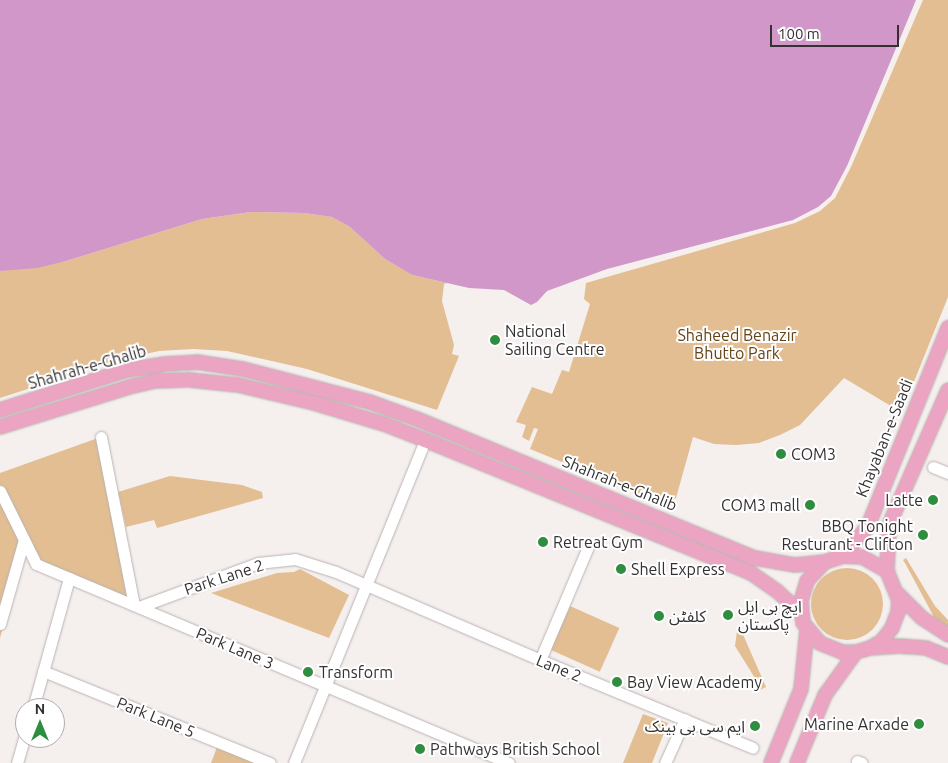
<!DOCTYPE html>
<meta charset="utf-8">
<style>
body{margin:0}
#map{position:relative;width:948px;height:763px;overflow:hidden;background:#f5efee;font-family:Ubuntu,"Noto Sans Arabic",sans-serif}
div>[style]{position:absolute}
.green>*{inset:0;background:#e2be92;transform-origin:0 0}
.round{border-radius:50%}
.water>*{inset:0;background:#d197c9}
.roads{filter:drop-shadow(0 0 1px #b9b3b3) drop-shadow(0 0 1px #b9b3b3)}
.minor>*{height:11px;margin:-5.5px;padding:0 5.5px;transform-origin:5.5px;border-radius:5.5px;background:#fff}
.major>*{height:14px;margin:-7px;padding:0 7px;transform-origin:7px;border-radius:7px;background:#eba4c1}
.dots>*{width:14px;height:14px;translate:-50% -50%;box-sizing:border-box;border:2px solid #fff;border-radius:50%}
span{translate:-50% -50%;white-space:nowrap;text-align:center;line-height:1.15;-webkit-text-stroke:4px #fff;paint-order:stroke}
.poi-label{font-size:16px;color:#333131}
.left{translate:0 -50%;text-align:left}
.right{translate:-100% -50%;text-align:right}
.park-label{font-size:16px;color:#644315}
.street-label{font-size:16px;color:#333131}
.north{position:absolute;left:15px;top:698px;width:50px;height:50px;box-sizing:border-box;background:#fff;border:1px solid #adadad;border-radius:50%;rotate:0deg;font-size:14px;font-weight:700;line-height:20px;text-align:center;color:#333131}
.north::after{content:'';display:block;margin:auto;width:18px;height:22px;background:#2f8d40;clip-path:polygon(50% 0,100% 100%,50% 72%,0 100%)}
.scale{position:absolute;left:770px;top:25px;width:129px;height:22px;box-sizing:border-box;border:2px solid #333131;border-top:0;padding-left:6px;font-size:15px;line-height:18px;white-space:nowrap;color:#333131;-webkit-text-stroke:4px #fff;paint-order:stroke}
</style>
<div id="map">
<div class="green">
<i style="clip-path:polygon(923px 0,948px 0,948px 297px,903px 409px,896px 409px,844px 378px,800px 425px,780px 435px,759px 443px,736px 445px,714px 444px,693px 437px,676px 498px,665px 504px,530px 449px,538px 429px,534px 428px,529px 441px,522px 437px,526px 425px,516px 422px,532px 387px,552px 394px,562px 370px,569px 372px,590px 304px,584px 299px,586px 283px,795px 223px,820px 211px,835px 198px,851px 167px)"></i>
<i style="clip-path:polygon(251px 212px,304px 213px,332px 217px,350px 227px,385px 259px,412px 275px,447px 283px,444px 284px,442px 301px,454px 345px,452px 354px,459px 356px,437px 410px,307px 369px,227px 351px,193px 349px,159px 351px,114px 361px,0 398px,0 271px,66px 261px,202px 219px)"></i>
<i style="clip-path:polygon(98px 438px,131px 604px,36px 564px,26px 544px,0 638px,0 473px)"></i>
<i style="clip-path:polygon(170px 476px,242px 485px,262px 492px,263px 498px,157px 528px,154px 520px,126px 527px,118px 492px)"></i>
<i style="clip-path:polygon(906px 558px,935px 606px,948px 620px,948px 628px,934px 617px,905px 563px,903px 560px)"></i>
<i class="round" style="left:811px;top:568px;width:72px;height:72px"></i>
<i style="clip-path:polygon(300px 569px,349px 595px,329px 638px,211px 593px,277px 573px,294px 572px)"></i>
<i style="left:570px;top:606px;width:54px;height:48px;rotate:24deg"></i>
<i style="clip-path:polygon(741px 630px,766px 687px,758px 691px,758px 683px,735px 646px,737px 631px)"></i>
<i style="clip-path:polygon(643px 714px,668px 723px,652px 763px,623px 763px)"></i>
<i style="clip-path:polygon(219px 742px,270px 763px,211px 763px)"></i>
</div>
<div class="water">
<i style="clip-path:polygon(0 0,916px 0,847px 166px,831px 196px,818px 207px,793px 220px,607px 269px,547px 291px,537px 302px,531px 305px,504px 290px,469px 288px,412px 275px,385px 259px,350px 227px,332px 217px,304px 213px,251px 212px,202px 219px,66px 261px,37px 268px,0 271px)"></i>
</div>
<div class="roads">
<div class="minor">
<i style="left:101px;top:437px;width:171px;rotate:78.9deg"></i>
<i style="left:933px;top:467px;width:16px;rotate:22deg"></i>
<i style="left:0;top:491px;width:81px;rotate:63.7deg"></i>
<i style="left:36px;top:564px;width:513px;rotate:22.82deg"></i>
<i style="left:139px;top:607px;width:127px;rotate:-20.3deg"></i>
<i style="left:258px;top:563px;width:37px;rotate:-6deg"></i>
<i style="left:295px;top:559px;width:43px;rotate:17.6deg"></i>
<i style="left:336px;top:572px;width:222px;rotate:23.3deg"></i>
<i style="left:540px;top:660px;width:230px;rotate:22.4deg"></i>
<i style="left:0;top:624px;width:87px;rotate:-74.1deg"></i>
<i style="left:540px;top:660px;width:123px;rotate:-67deg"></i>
<i style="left:43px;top:671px;width:245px;rotate:22.1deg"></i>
<i style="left:33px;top:708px;width:135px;rotate:-74.5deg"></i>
<i style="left:857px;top:761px;width:5px;rotate:22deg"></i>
<i style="left:17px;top:763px;width:29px;rotate:-74deg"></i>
<i style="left:294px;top:763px;width:349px;rotate:-67.9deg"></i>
<i style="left:665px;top:763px;width:48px;rotate:-65.6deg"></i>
</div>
<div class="major">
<i style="left:0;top:410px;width:133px;rotate:-17.5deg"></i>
<i style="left:127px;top:370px;width:37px;rotate:-9deg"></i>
<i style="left:164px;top:364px;width:33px;rotate:-3deg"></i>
<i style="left:197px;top:362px;width:47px;rotate:8.7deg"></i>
<i style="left:243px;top:369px;width:131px;rotate:14.6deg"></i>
<i style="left:370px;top:402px;width:50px;rotate:19.9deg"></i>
<i style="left:417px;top:419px;width:365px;rotate:22.4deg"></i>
<i style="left:755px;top:558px;width:41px;rotate:9.9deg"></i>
<i style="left:795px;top:565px;width:30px;rotate:-6deg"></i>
<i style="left:0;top:427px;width:135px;rotate:-17.2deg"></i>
<i style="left:129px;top:387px;width:28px;rotate:-13deg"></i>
<i style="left:156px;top:381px;width:34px;rotate:-2deg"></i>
<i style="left:190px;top:380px;width:48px;rotate:5.9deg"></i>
<i style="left:238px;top:385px;width:78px;rotate:13.3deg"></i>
<i style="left:314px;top:403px;width:73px;rotate:16.7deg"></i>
<i style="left:384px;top:424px;width:44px;rotate:21.3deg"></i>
<i style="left:425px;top:440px;width:352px;rotate:22.2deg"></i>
<i style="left:751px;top:573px;width:32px;rotate:35deg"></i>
<i style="left:777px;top:591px;width:34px;rotate:43deg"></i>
<i style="left:843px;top:556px;width:19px;rotate:3deg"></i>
<i style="left:862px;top:557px;width:29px;rotate:29deg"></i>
<i style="left:887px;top:571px;width:31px;rotate:68deg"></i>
<i style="left:899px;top:600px;width:12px;rotate:95deg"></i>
<i style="left:898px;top:612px;width:17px;rotate:111deg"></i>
<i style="left:892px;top:628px;width:16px;rotate:128deg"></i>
<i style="left:882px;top:641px;width:14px;rotate:150deg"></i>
<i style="left:870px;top:648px;width:15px;rotate:164deg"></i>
<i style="left:856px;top:652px;width:14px;rotate:180deg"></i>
<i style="left:842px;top:652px;width:24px;rotate:-158deg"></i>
<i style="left:820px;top:643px;width:26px;rotate:-130deg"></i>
<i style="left:803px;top:623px;width:22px;rotate:-95deg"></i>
<i style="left:801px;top:601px;width:21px;rotate:-73deg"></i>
<i style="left:807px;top:581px;width:26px;rotate:-47deg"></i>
<i style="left:825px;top:562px;width:19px;rotate:-18deg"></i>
<i style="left:843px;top:556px;width:39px;rotate:-50deg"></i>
<i style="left:868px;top:526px;width:214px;rotate:-68deg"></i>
<i style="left:887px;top:571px;width:46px;rotate:-87.5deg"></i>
<i style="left:889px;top:525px;width:147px;rotate:-66.4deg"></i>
<i style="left:898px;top:594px;width:34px;rotate:45deg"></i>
<i style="left:922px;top:618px;width:31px;rotate:33deg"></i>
<i style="left:870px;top:648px;width:29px;rotate:-4deg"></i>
<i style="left:899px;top:646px;width:27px;rotate:4deg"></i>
<i style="left:926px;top:648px;width:24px;rotate:22deg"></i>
<i style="left:771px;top:763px;width:80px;rotate:-67.9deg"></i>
<i style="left:801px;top:689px;width:59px;rotate:-84.2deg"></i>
<i style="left:797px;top:763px;width:74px;rotate:-67.6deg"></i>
<i style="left:825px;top:695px;width:53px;rotate:-54.2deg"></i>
</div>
</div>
<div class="dots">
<i style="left:495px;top:340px;background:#2f8d40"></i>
<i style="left:781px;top:454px;background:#2f8d40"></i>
<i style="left:933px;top:500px;background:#2f8d40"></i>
<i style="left:810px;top:505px;background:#2f8d40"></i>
<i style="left:923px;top:535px;background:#2f8d40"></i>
<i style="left:543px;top:542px;background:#2f8d40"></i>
<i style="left:621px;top:569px;background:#2f8d40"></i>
<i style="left:728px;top:615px;background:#2f8d40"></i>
<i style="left:659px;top:616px;background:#2f8d40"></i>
<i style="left:308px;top:672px;background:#2f8d40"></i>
<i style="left:617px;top:682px;background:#2f8d40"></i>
<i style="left:919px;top:724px;background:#2f8d40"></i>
<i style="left:755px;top:726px;background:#2f8d40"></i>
<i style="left:420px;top:749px;background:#2f8d40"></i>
</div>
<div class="poi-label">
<span class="left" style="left:505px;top:340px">National<br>Sailing Centre</span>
<span class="left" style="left:791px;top:454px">COM3</span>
<span class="right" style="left:923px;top:500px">Latte</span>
<span class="right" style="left:800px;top:505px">COM3 mall</span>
<span class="right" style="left:913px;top:535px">BBQ Tonight<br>Resturant - Clifton</span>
<span class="left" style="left:553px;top:542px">Retreat Gym</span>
<span class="left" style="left:631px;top:569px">Shell Express</span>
<span class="left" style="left:738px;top:615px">ایچ بی ایل<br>پاکستان</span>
<span class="left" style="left:669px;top:616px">کلفٹن</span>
<span class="left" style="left:319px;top:672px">Transform</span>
<span class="left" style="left:627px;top:682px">Bay View Academy</span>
<span class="right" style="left:909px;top:724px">Marine Arxade</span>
<span class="right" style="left:745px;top:726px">ایم سی بی بینک</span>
<span class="left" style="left:430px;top:749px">Pathways British School</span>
</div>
<div class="park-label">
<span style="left:737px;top:344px">Shaheed Benazir<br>Bhutto Park</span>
</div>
<div class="street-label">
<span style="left:87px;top:367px;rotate:-16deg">Shahrah-e-Ghalib</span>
<span style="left:884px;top:438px;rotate:-68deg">Khayaban-e-Saadi</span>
<span style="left:620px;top:483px;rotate:22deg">Shahrah-e-Ghalib</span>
<span style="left:224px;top:577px;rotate:-18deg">Park Lane 2</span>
<span style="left:235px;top:648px;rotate:23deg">Park Lane 3</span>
<span style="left:559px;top:668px;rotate:22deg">Lane 2</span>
<span style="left:156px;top:717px;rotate:22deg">Park Lane 5</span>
</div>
<div class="north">N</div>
<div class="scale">100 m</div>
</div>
